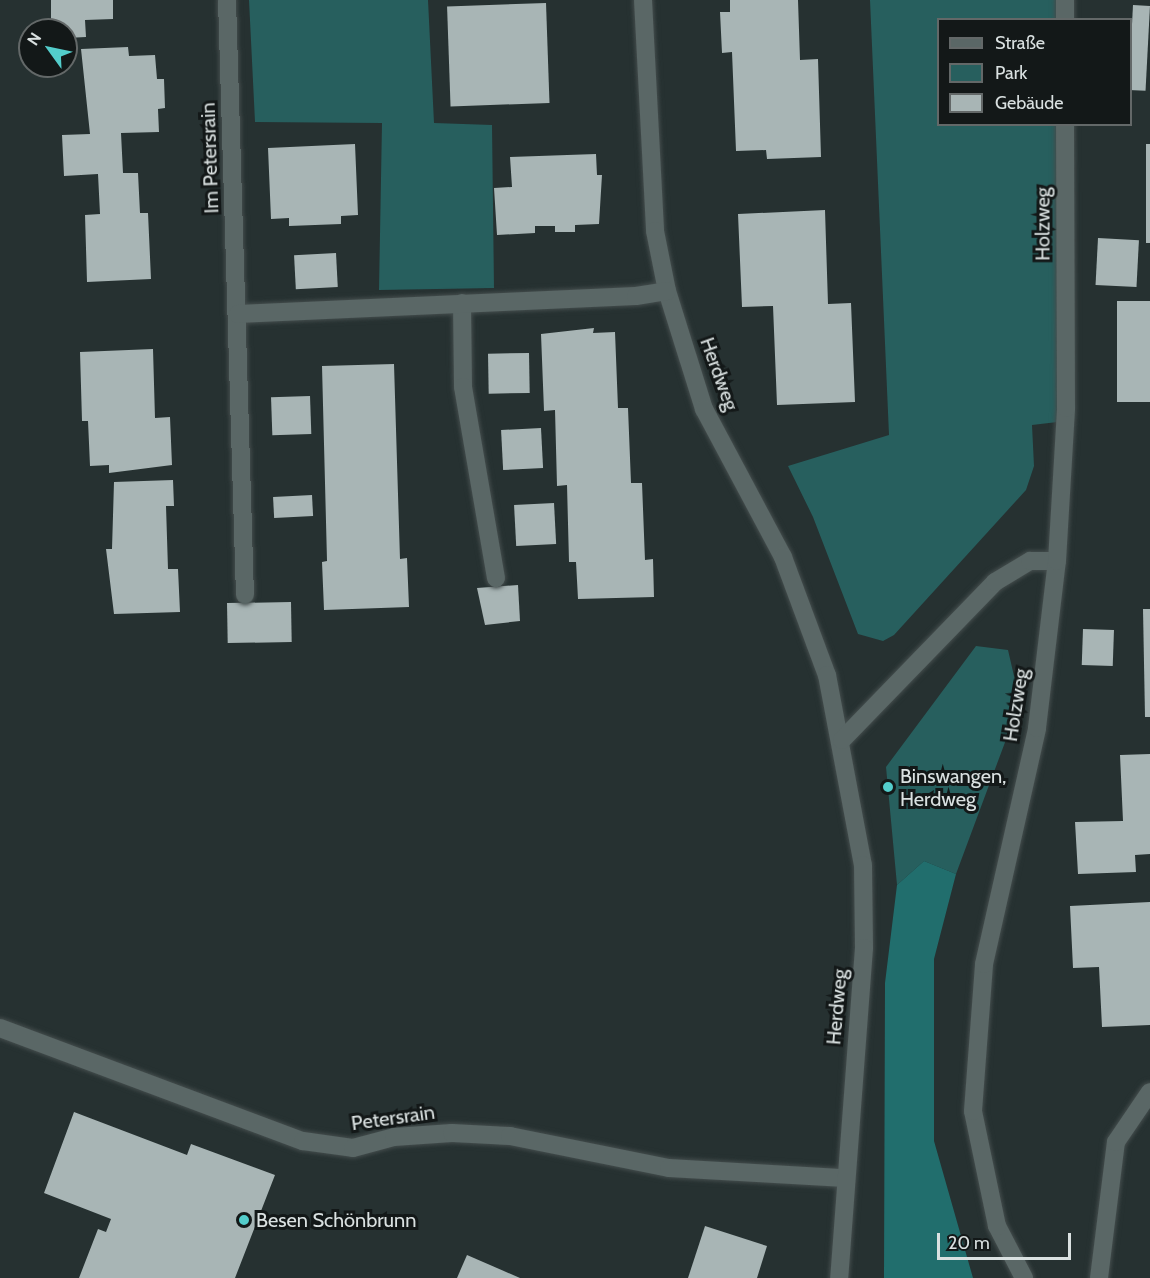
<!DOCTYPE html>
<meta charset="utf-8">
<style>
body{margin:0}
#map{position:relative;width:1150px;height:1278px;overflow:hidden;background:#263131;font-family:Cabin,sans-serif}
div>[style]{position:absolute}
.green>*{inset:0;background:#275f5e}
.forest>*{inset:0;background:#216e6d}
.building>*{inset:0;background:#a8b5b5;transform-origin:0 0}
.roads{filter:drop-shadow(0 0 2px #444d4d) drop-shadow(0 0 2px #444d4d)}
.lane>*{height:18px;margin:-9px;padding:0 9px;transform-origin:9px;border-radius:9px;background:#5a6766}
.street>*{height:18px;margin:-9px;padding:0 9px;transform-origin:9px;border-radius:9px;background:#5a6766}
.dots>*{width:16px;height:16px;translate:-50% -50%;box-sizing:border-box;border:3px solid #131818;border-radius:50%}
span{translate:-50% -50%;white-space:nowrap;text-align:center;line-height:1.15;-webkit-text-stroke:6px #131818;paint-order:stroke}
.street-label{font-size:20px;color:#dae1e1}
.poi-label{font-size:20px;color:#dae1e1}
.left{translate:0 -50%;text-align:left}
.legend{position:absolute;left:937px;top:18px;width:195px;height:108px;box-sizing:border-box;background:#131818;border:2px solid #636868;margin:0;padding:8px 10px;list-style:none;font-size:18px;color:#dae1e1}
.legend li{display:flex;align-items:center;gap:12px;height:30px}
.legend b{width:30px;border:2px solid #636868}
.north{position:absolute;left:18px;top:18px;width:60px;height:60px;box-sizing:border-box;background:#131818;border:2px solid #636868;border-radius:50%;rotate:303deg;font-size:16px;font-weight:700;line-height:24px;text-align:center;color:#dae1e1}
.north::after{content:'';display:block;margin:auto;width:21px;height:27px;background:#53cdcb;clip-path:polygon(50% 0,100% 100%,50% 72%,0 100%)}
.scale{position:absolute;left:937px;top:1233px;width:134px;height:27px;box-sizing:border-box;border:3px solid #dae1e1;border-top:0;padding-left:8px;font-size:18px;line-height:21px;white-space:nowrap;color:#dae1e1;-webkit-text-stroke:4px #131818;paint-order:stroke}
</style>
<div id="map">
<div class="green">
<i style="clip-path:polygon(249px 0,428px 0,434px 123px,492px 125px,494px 288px,379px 290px,382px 123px,255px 122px)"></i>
<i style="clip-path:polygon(870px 0,1063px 0,1063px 19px,938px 20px,938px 124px,1064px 125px,1066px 421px,1032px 425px,1034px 466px,1026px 490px,894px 635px,883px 641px,858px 634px,813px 517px,788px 466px,889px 435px)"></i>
<i style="clip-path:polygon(976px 646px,1008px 650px,1020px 702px,956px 874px,924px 861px,897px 885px,886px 767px)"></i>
</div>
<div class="forest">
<i style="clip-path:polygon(924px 861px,956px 874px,934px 959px,934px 1141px,973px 1278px,884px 1278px,885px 983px,897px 885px)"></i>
</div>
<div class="building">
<i style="clip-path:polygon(51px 0,113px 0,113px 19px,85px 20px,86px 37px,66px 38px,60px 21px,51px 21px)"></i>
<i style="clip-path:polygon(730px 0,798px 0,800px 60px,818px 59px,821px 157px,767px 159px,766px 150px,736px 151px,732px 52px,722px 53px,720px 12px,730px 12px)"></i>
<i style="left:546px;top:3px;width:100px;height:99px;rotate:88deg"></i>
<i style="left:1133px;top:5px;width:17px;height:85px;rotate:3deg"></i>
<i style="clip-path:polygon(128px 47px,129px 56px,155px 55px,157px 79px,164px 79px,165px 108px,158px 109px,159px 132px,121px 133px,123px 173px,138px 173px,140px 213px,148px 213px,151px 279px,87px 282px,85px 215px,100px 214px,98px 174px,64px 176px,62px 135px,90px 134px,81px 49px)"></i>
<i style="clip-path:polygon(355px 144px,358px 215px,341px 216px,341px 224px,289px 226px,289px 218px,271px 219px,268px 148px)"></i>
<i style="left:1146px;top:144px;width:4px;height:99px"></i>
<i style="clip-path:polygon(596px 154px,597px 175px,602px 175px,599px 224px,575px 225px,575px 232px,555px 232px,555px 226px,535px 226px,535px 233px,497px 235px,494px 188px,512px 187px,510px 157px)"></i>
<i style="clip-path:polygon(825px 210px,828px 304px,851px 303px,855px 402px,777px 405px,773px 306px,742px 307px,738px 214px)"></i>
<i style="left:1098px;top:238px;width:41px;height:47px;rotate:3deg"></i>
<i style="left:336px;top:253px;width:34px;height:42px;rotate:87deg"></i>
<i style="left:1117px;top:301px;width:33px;height:101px"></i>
<i style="clip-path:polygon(594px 328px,593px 333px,615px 332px,618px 408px,628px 408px,631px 483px,642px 483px,645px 560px,653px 559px,654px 597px,578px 599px,576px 562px,569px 562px,567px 485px,557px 486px,555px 410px,544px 411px,541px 334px)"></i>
<i style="clip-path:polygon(153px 349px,155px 418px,170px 417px,172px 465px,109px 473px,109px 465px,90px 466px,88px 421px,82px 421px,80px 352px)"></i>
<i style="left:529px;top:353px;width:40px;height:41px;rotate:89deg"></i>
<i style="clip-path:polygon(394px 364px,400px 559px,407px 558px,409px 607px,324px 610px,322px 562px,327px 561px,322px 366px)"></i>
<i style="left:310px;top:396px;width:38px;height:39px;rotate:88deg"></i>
<i style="left:541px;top:428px;width:40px;height:40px;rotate:87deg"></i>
<i style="clip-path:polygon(173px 480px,174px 506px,166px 506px,168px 569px,178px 569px,180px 612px,114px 614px,106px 549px,112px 549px,114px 482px)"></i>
<i style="left:312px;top:495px;width:21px;height:39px;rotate:87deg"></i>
<i style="left:554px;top:503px;width:41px;height:40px;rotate:87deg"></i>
<i style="clip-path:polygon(518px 585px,520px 621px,485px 625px,477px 588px)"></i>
<i style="left:291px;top:602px;width:40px;height:64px;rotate:89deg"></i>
<i style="clip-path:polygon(1143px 609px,1150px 609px,1150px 717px,1145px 717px)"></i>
<i style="left:1083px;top:629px;width:31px;height:36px;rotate:2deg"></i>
<i style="clip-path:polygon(1150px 754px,1150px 854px,1135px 855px,1136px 872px,1078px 874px,1075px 822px,1123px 821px,1120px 755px)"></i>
<i style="clip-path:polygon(1150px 902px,1150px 1025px,1102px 1027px,1099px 967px,1073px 968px,1070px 906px)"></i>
<i style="clip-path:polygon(74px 1112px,187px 1155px,191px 1144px,275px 1175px,235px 1278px,79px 1278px,98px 1229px,106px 1232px,111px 1219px,44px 1193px)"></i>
<i style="clip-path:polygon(705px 1226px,767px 1246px,757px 1278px,688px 1278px)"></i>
<i style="clip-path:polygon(467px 1255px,520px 1278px,457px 1278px)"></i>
</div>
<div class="roads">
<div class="lane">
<i style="left:0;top:1028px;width:323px;rotate:20.5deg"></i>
<i style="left:303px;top:1141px;width:50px;rotate:8deg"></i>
<i style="left:353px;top:1148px;width:42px;rotate:-15deg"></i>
<i style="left:394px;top:1137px;width:58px;rotate:-3.9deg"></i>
<i style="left:452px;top:1133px;width:58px;rotate:3deg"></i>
<i style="left:510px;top:1136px;width:162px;rotate:11.4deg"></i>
<i style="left:669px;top:1168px;width:176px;rotate:3.3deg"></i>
</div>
<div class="street">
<i style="left:227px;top:0;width:595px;rotate:88.27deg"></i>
<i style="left:643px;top:0;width:231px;rotate:87deg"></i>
<i style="left:655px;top:231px;width:61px;rotate:78.7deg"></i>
<i style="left:667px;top:291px;width:124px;rotate:72.6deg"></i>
<i style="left:704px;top:409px;width:168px;rotate:61.9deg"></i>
<i style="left:783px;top:557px;width:126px;rotate:69.6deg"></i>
<i style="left:827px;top:675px;width:193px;rotate:79.3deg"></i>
<i style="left:863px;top:865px;width:83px;rotate:89.3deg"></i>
<i style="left:864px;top:948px;width:331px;rotate:94.3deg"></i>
<i style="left:1065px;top:0;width:20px;rotate:90deg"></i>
<i style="left:462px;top:303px;width:84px;rotate:89.3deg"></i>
<i style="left:463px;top:387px;width:194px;rotate:80.2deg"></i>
<i style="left:238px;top:314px;width:398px;rotate:-2.6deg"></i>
<i style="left:636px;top:296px;width:31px;rotate:-9deg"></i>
<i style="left:842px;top:740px;width:220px;rotate:-45.9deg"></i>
<i style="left:995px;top:582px;width:41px;rotate:-31deg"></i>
<i style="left:1030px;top:561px;width:27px"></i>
<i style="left:1024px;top:1278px;width:59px;rotate:-117.4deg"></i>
<i style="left:997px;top:1226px;width:117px;rotate:-101.8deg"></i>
<i style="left:973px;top:1111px;width:147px;rotate:-85.7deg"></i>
<i style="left:984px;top:964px;width:242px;rotate:-77.3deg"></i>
<i style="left:1037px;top:728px;width:168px;rotate:-83.2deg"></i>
<i style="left:1057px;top:561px;width:153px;rotate:-86.6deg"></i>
<i style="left:1066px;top:408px;width:284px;rotate:-90.2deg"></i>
<i style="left:1099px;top:1278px;width:137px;rotate:-82.9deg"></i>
<i style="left:1116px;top:1142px;width:60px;rotate:-55.8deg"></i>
</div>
</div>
<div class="dots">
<i style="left:888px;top:787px;background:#53cdcb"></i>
<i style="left:244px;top:1220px;background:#53cdcb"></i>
</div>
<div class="street-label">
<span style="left:210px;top:158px;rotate:-92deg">Im Petersrain</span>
<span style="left:1043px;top:224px;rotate:-90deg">Holzweg</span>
<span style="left:719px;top:374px;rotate:70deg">Herdweg</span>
<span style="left:1016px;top:705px;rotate:-81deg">Holzweg</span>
<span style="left:837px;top:1007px;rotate:-85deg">Herdweg</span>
<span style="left:393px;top:1118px;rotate:-8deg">Petersrain</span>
</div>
<div class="poi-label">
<span class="left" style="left:900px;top:788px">Binswangen,<br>Herdweg</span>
<span class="left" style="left:256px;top:1220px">Besen Schönbrunn</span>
</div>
<ul class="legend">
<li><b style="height:8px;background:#5a6766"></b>Straße</li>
<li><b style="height:16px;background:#275f5e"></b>Park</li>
<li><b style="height:16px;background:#a8b5b5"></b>Gebäude</li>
</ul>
<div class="north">N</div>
<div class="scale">20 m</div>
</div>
